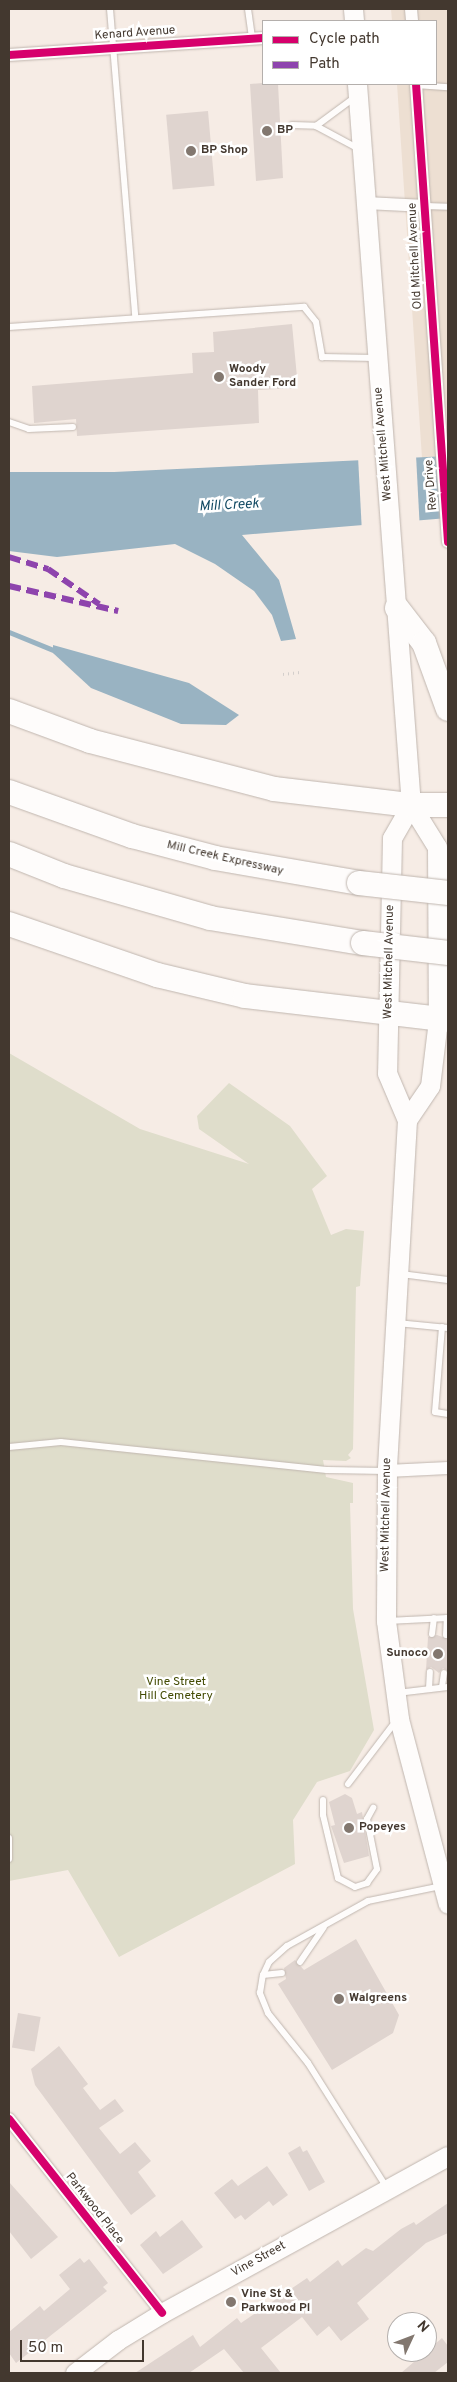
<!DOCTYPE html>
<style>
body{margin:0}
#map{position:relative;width:457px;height:2382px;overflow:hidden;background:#f6ece5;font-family:Overpass,sans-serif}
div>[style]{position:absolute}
.industrial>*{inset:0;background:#eddfd2}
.green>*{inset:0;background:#dfddcb}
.water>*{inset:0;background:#99b3c2}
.pier>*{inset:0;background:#f6ece5;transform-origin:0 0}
.stream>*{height:5px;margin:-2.5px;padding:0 2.5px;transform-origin:2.5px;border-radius:2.5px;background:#99b3c2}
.building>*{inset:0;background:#dfd4cf;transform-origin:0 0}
.path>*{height:3px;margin-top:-1.5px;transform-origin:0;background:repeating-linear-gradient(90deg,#d3cecb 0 1px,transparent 0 5px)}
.roads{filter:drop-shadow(0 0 1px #c0b6af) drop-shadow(0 0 1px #c0b6af)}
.service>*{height:6px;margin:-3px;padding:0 3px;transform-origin:3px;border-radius:3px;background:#fefcfb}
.minor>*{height:12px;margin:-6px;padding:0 6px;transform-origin:6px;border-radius:6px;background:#fefcfb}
.secondary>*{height:19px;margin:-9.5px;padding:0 9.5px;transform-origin:9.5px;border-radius:9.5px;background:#fefcfb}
.motorway>*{height:24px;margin:-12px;padding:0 12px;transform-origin:12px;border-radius:12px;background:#fefcfb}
.bridges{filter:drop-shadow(0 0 1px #c0b6af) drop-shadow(0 0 1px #c0b6af)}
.motorway-bridge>*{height:24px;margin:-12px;padding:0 12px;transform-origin:12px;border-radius:12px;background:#fefcfb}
.quiet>*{height:6px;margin-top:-3px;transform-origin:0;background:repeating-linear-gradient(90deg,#8e44ad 0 12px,transparent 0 18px)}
.cycleway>*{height:8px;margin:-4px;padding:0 4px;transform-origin:4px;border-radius:4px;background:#d6006c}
.dots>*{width:14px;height:14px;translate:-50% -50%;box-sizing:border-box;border:2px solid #fff;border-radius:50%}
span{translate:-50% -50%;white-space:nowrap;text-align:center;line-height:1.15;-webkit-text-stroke:5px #fff;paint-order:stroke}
.street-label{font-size:12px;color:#43382f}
.poi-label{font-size:12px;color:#43382f;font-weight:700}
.left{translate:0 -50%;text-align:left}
.right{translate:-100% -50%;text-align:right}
.park-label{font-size:12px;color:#434b03}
.water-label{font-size:14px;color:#114962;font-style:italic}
.frame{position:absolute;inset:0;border:10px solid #43382f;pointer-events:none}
.legend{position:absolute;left:262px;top:20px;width:175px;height:65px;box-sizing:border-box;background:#fff;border:1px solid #b4afac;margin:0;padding:6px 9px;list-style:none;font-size:15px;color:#43382f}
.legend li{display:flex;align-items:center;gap:10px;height:25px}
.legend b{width:25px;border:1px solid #b4afac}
.north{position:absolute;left:387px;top:2312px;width:50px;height:50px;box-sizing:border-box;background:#fff;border:1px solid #b4afac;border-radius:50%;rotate:47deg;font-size:14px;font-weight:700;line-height:20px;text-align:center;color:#43382f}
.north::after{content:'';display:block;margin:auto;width:18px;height:22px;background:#82776f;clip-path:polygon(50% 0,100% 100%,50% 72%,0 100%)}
.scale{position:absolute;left:20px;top:2340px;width:124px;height:22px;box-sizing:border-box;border:2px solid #43382f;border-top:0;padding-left:6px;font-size:15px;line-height:18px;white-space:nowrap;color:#43382f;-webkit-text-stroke:4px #fff;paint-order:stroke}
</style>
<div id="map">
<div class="industrial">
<i style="clip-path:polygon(391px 9px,448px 9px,448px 456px,422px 458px,397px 84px,436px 84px,436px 21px,392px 21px)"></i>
</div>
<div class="green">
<i style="clip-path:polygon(9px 1053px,140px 1129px,249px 1164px,199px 1129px,197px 1116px,229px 1083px,290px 1126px,327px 1176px,312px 1189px,331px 1235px,346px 1229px,364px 1231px,360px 1286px,356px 1287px,353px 1449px,348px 1455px,351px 1458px,346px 1461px,323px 1460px,326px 1477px,353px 1483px,353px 1503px,350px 1503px,353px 1609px,374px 1730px,350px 1771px,317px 1782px,293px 1820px,295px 1864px,119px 1957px,68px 1870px,9px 1881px)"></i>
</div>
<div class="water">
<i style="clip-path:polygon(448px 456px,448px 518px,242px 535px,279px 580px,296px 639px,281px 641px,272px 615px,254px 591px,215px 564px,175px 544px,57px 557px,9px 551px,9px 472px,114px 472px)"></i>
<i style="clip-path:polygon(53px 645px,189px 683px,239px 715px,226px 725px,181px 724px,91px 688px,53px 653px)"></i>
</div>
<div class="pier">
<i style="left:416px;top:455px;width:68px;height:58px;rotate:87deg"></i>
</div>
<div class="stream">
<i style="left:9px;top:632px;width:48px;rotate:22.2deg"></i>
</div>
<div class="building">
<i style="clip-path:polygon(263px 83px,278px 84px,283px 178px,256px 181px,250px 84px)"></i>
<i style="left:208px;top:111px;width:75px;height:42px;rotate:85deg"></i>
<i style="clip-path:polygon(292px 324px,298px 388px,258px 390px,259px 423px,77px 436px,76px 419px,34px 423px,32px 386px,193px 373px,192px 353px,214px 352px,213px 332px)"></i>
<i style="clip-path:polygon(437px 1635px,448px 1639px,448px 1671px,443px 1668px,439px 1673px,431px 1667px,426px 1670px,428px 1637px)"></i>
<i style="clip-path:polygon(345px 1794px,352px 1798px,357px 1814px,362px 1812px,369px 1856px,344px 1863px,331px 1826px,335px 1825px,329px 1802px)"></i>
<i style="clip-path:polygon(356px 1939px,399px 2015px,393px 2033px,332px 2070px,278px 1984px,286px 1979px,284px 1968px,295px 1960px,304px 1970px)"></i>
<i style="left:18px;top:2013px;width:23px;height:35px;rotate:10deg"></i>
<i style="clip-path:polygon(59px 2046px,88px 2084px,83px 2088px,100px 2110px,115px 2099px,124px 2111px,99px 2128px,120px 2154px,135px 2142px,151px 2161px,138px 2172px,156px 2196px,131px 2215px,35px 2085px,31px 2069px)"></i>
<i style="clip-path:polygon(300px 2146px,303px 2152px,307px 2150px,325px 2182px,309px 2191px,288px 2153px)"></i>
<i style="clip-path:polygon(267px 2166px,288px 2195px,273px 2206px,269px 2201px,245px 2220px,241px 2215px,235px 2219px,214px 2193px,232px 2179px,238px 2186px)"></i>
<i style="clip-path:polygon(9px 2182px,58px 2237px,31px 2259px,9px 2231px)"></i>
<i style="clip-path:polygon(448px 2203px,448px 2233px,426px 2243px,357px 2303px,369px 2319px,341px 2341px,329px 2326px,317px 2336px,302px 2317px,261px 2348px,281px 2373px,244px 2373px,224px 2349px,189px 2373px,135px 2373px,193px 2335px,200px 2347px,237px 2318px,241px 2323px,307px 2278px,310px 2282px,338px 2260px,342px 2266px,366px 2248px,373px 2251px,401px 2229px,414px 2222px,416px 2225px)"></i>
<i style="clip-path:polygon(182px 2220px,203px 2247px,163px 2274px,140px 2245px,156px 2231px,160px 2237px)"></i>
<i style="clip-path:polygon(80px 2258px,84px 2263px,89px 2259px,108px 2283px,103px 2287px,107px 2291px,16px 2363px,9px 2353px,9px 2332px,40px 2306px,44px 2311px,70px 2289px,59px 2275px)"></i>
<i style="clip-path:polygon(442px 2338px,448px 2346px,448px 2362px,434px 2373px,401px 2373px)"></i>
</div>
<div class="path">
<i style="left:283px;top:674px;width:17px;rotate:-7deg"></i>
</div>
<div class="roads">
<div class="service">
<i style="left:110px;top:9px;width:308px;rotate:85.3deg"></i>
<i style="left:248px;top:9px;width:29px;rotate:82deg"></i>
<i style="left:416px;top:85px;width:32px;rotate:4deg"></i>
<i style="left:292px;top:125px;width:24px;rotate:2deg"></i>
<i style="left:316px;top:126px;width:49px;rotate:28.1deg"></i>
<i style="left:316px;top:126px;width:49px;rotate:-36.6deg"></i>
<i style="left:425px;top:206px;width:23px;rotate:2deg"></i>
<i style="left:9px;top:327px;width:296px;rotate:-3.9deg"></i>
<i style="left:304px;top:307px;width:19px;rotate:51deg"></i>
<i style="left:316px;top:322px;width:36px;rotate:80deg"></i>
<i style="left:322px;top:357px;width:53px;rotate:1.1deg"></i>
<i style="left:9px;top:422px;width:21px;rotate:19deg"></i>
<i style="left:29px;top:429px;width:44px;rotate:-2.6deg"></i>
<i style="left:401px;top:1274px;width:47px;rotate:7.3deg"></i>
<i style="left:397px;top:1323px;width:51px;rotate:5.6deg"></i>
<i style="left:442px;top:1327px;width:85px;rotate:94.7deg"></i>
<i style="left:435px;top:1412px;width:13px;rotate:9deg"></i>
<i style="left:9px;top:1447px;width:52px;rotate:-5.5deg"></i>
<i style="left:61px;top:1442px;width:267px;rotate:6deg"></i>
<i style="left:327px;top:1470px;width:59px;rotate:1deg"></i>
<i style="left:387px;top:1621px;width:61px;rotate:-2.8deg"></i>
<i style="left:432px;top:1634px;width:16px;rotate:-83deg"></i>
<i style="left:446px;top:1635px;width:17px;rotate:-87deg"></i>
<i style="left:442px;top:1687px;width:14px;rotate:-82deg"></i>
<i style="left:429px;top:1689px;width:17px;rotate:-87deg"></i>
<i style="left:397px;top:1693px;width:51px;rotate:-6.7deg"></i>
<i style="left:348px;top:1784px;width:79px;rotate:-52.7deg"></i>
<i style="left:323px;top:1800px;width:15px;rotate:90deg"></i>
<i style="left:323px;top:1815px;width:65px;rotate:76.6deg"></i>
<i style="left:338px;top:1878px;width:19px;rotate:28deg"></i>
<i style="left:355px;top:1887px;width:13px;rotate:-18deg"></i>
<i style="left:367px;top:1883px;width:17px;rotate:-54deg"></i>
<i style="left:377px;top:1869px;width:51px;rotate:-101.3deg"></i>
<i style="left:367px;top:1819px;width:13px;rotate:-61deg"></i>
<i style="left:9px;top:1838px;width:21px;rotate:90deg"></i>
<i style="left:300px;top:1962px;width:42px;rotate:-55.6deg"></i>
<i style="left:263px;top:1975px;width:19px;rotate:-6deg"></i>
<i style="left:387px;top:2188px;width:148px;rotate:-122.3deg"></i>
<i style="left:308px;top:2063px;width:64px;rotate:-128.7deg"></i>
<i style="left:268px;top:2013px;width:22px;rotate:-112deg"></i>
<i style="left:260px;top:1993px;width:18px;rotate:-81deg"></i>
<i style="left:263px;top:1975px;width:14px;rotate:-65deg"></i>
<i style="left:269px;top:1962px;width:24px;rotate:-42deg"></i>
<i style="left:287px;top:1946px;width:93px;rotate:-29.1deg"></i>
<i style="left:368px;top:1901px;width:75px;rotate:-11.6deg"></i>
</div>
<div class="minor">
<i style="left:411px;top:9px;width:12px;rotate:85deg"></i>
<i style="left:9px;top:55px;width:255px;rotate:-3.8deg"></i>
<i style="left:416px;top:84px;width:459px;rotate:86deg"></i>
<i style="left:366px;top:203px;width:59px;rotate:2.9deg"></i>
<i style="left:387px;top:1471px;width:61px;rotate:-2.8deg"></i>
<i style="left:9px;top:2119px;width:247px;rotate:51.7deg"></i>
</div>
<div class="secondary">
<i style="left:353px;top:9px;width:12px;rotate:85deg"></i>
<i style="left:357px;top:84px;width:723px;rotate:85.72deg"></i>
<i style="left:411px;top:805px;width:49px;rotate:58.2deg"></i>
<i style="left:437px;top:847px;width:173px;rotate:89.7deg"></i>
<i style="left:438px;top:1020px;width:66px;rotate:96.9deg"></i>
<i style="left:430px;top:1086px;width:41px;rotate:124.1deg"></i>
<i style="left:411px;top:805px;width:38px;rotate:120deg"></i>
<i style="left:392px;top:838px;width:235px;rotate:91.2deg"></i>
<i style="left:387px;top:1073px;width:51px;rotate:66.9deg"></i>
<i style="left:407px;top:1120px;width:352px;rotate:93.3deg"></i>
<i style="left:387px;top:1471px;width:150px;rotate:90.4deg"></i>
<i style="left:386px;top:1621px;width:99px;rotate:82.4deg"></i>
<i style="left:399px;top:1719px;width:191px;rotate:75.2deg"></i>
<i style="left:75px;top:2373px;width:54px;rotate:-37.5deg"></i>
<i style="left:118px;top:2340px;width:52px;rotate:-31.5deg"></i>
<i style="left:162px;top:2313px;width:326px;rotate:-28.8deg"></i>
</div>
<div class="motorway">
<i style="left:397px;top:608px;width:44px;rotate:52.4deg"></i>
<i style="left:424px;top:643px;width:70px;rotate:70deg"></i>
<i style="left:9px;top:711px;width:86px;rotate:20.3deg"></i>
<i style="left:90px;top:741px;width:190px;rotate:14.6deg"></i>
<i style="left:274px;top:789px;width:138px;rotate:6.7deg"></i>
<i style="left:411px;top:805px;width:37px"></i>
<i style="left:9px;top:792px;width:131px;rotate:19.7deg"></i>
<i style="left:132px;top:836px;width:86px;rotate:14.8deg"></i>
<i style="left:215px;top:858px;width:146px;rotate:9.8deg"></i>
<i style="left:9px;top:854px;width:59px;rotate:21.8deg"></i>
<i style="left:64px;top:876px;width:152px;rotate:16deg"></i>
<i style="left:210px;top:918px;width:155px;rotate:9.3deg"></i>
<i style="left:9px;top:924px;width:157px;rotate:19deg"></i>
<i style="left:157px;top:975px;width:90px;rotate:13.4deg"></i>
<i style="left:245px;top:996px;width:204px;rotate:6.7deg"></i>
</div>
</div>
<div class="bridges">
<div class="motorway-bridge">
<i style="left:359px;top:883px;width:90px;rotate:6.4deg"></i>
<i style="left:363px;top:943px;width:86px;rotate:6.7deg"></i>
</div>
</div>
<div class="quiet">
<i style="left:9px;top:557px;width:41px;rotate:17.1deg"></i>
<i style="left:48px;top:569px;width:62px;rotate:34.5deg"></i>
<i style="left:9px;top:586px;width:112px;rotate:12.9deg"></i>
</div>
<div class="cycleway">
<i style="left:9px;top:55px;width:255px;rotate:-3.8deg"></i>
<i style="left:416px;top:84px;width:459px;rotate:86deg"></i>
<i style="left:9px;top:2119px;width:247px;rotate:51.7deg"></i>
</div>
<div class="dots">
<i style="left:267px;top:131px;background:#82776f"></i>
<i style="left:191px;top:151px;background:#82776f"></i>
<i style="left:219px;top:377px;background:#82776f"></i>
<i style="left:438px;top:1654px;background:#82776f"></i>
<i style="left:349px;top:1828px;background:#82776f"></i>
<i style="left:339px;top:1999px;background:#82776f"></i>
<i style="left:231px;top:2302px;background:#82776f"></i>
</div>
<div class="street-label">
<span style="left:135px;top:34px;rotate:-4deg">Kenard Avenue</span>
<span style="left:416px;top:256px;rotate:-93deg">Old Mitchell Avenue</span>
<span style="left:384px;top:444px;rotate:-95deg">West Mitchell Avenue</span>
<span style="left:432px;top:485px;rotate:-95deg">Rev Drive</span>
<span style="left:225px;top:859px;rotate:13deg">Mill Creek Expressway</span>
<span style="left:390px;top:962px;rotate:-89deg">West Mitchell Avenue</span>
<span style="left:387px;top:1515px;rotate:-89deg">West Mitchell Avenue</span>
<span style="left:94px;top:2209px;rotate:52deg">Parkwood Place</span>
<span style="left:259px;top:2260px;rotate:-29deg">Vine Street</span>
</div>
<div class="poi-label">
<span class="left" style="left:277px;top:131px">BP</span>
<span class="left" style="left:201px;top:151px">BP Shop</span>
<span class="left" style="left:229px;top:377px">Woody<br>Sander Ford</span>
<span class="right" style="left:428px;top:1654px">Sunoco</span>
<span class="left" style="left:359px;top:1828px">Popeyes</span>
<span class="left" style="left:349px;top:1999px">Walgreens</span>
<span class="left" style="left:241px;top:2302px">Vine St &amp;<br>Parkwood Pl</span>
</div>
<div class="park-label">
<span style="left:176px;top:1690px">Vine Street<br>Hill Cemetery</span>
</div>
<div class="water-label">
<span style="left:229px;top:506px;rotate:-3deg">Mill Creek</span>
</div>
<div class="frame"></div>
<ul class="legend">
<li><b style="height:6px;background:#d6006c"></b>Cycle path</li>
<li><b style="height:6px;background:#8e44ad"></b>Path</li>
</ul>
<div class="north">N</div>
<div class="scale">50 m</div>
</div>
